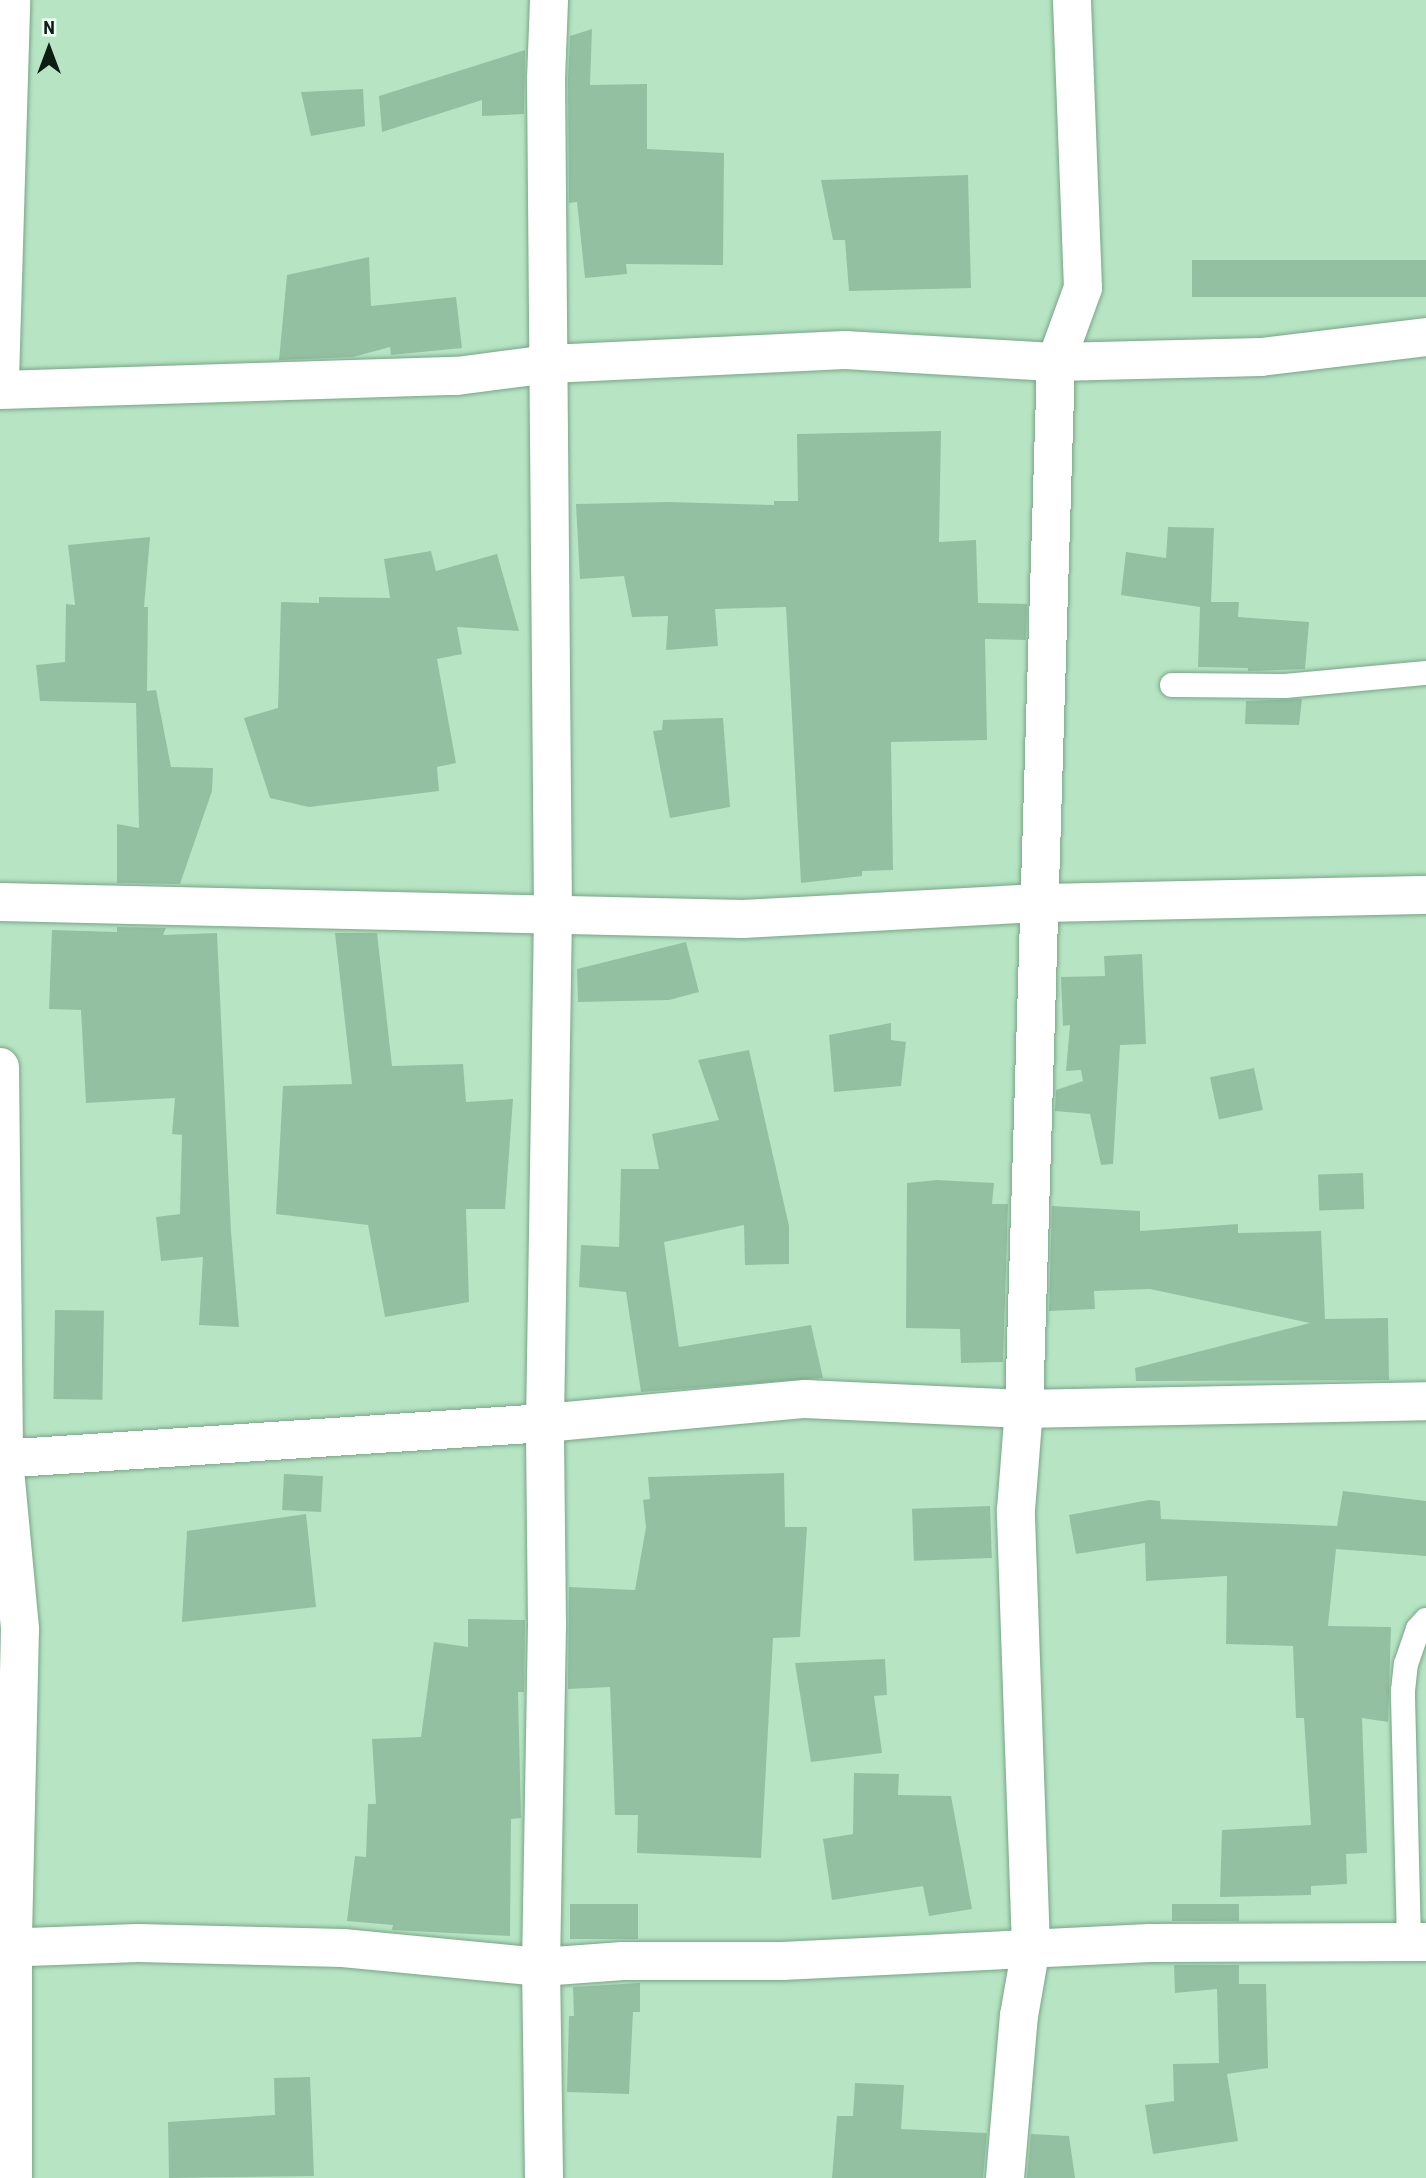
<!DOCTYPE html>
<style>
body{margin:0}
#map{position:relative;width:1426px;height:2178px;overflow:hidden;background:#b7e5c4;font-family:"Roboto Condensed",sans-serif}
div>[style]{position:absolute}
.building>*{inset:0;background:#93c0a1;transform-origin:0 0}
.roads{filter:drop-shadow(0 0 2px #79a587) drop-shadow(0 0 2px #79a587)}
.service>*{height:24px;margin:-12px;padding:0 12px;transform-origin:12px;border-radius:12px;background:#fff}
.minor>*{height:38px;margin:-19px;padding:0 19px;transform-origin:19px;border-radius:19px;background:#fff}
span{translate:-50% -50%;white-space:nowrap;text-align:center;line-height:1.15;-webkit-text-stroke:5px #ecfef1;paint-order:stroke}
.north{position:absolute;left:14px;top:14px;width:70px;height:70px;-webkit-text-stroke:5px #ecfef1;paint-order:stroke;rotate:0deg;font-size:19px;font-weight:700;line-height:28px;text-align:center;color:#0c1d12}
.north::after{content:'';display:block;margin:auto;width:24px;height:32px;background:#0c1d12;clip-path:polygon(50% 0,100% 100%,50% 72%,0 100%)}
</style>
<div id="map">
<div class="building">
<i style="clip-path:polygon(592px 29px,590px 85px,647px 84px,647px 149px,724px 153px,723px 265px,626px 264px,627px 274px,585px 278px,577px 202px,569px 203px,568px 79px,570px 36px)"></i>
<i style="clip-path:polygon(525px 50px,524px 114px,482px 116px,482px 100px,382px 132px,379px 96px)"></i>
<i style="clip-path:polygon(363px 89px,365px 126px,311px 136px,301px 92px)"></i>
<i style="clip-path:polygon(968px 175px,971px 288px,849px 291px,845px 240px,833px 240px,821px 180px)"></i>
<i style="clip-path:polygon(369px 257px,371px 306px,456px 297px,462px 348px,391px 355px,390px 347px,353px 357px,279px 360px,287px 275px)"></i>
<i style="left:1426px;top:260px;width:37px;height:234px;rotate:90deg"></i>
<i style="clip-path:polygon(941px 431px,939px 542px,976px 540px,978px 603px,1027px 604px,1026px 640px,985px 639px,987px 740px,891px 742px,893px 870px,862px 871px,862px 876px,801px 883px,786px 607px,715px 609px,718px 646px,666px 650px,668px 616px,632px 617px,624px 576px,580px 579px,576px 504px,668px 502px,774px 505px,774px 501px,798px 501px,797px 434px)"></i>
<i style="clip-path:polygon(1168px 527px,1214px 528px,1211px 602px,1239px 602px,1238px 617px,1309px 622px,1305px 669px,1248px 671px,1248px 668px,1198px 667px,1200px 607px,1121px 595px,1126px 552px,1166px 558px)"></i>
<i style="clip-path:polygon(150px 537px,144px 607px,148px 607px,147px 691px,156px 690px,171px 767px,213px 768px,212px 791px,180px 884px,117px 883px,117px 824px,139px 828px,136px 703px,40px 701px,36px 665px,65px 662px,66px 604px,75px 605px,68px 545px)"></i>
<i style="clip-path:polygon(431px 551px,436px 571px,497px 554px,519px 631px,457px 627px,462px 654px,437px 659px,456px 763px,437px 767px,439px 791px,309px 807px,270px 798px,244px 718px,278px 708px,281px 602px,319px 603px,319px 597px,390px 598px,384px 559px)"></i>
<i style="clip-path:polygon(1302px 699px,1299px 725px,1245px 724px,1246px 701px)"></i>
<i style="clip-path:polygon(723px 718px,730px 807px,670px 818px,653px 731px,662px 730px,663px 720px)"></i>
<i style="clip-path:polygon(117px 927px,166px 928px,163px 935px,217px 933px,231px 1232px,239px 1327px,199px 1325px,203px 1257px,161px 1261px,156px 1217px,180px 1214px,182px 1135px,172px 1134px,175px 1098px,86px 1103px,81px 1010px,49px 1009px,52px 930px,117px 932px)"></i>
<i style="clip-path:polygon(335px 933px,377px 933px,392px 1066px,463px 1064px,466px 1102px,513px 1099px,505px 1209px,466px 1209px,469px 1302px,385px 1317px,368px 1225px,276px 1214px,283px 1086px,352px 1084px)"></i>
<i style="clip-path:polygon(686px 942px,699px 992px,669px 1000px,578px 1002px,577px 969px)"></i>
<i style="clip-path:polygon(1142px 954px,1146px 1044px,1120px 1045px,1113px 1164px,1101px 1165px,1090px 1114px,1055px 1111px,1056px 1090px,1083px 1081px,1081px 1070px,1066px 1071px,1070px 1025px,1063px 1026px,1061px 977px,1105px 976px,1104px 956px)"></i>
<i style="clip-path:polygon(891px 1023px,891px 1040px,906px 1042px,901px 1086px,834px 1092px,829px 1035px)"></i>
<i style="clip-path:polygon(749px 1050px,789px 1226px,789px 1264px,745px 1265px,744px 1225px,664px 1242px,679px 1347px,811px 1325px,823px 1378px,641px 1392px,626px 1292px,579px 1287px,581px 1245px,619px 1247px,621px 1169px,659px 1169px,652px 1134px,719px 1120px,698px 1060px)"></i>
<i style="left:1254px;top:1068px;width:43px;height:45px;rotate:78deg"></i>
<i style="left:1363px;top:1173px;width:36px;height:45px;rotate:88deg"></i>
<i style="clip-path:polygon(937px 1180px,994px 1183px,992px 1204px,1008px 1204px,1003px 1362px,961px 1363px,960px 1329px,906px 1328px,907px 1183px)"></i>
<i style="clip-path:polygon(1052px 1206px,1140px 1211px,1140px 1231px,1238px 1224px,1238px 1233px,1321px 1231px,1325px 1319px,1388px 1318px,1389px 1380px,1136px 1381px,1135px 1368px,1310px 1323px,1150px 1289px,1094px 1291px,1095px 1309px,1049px 1311px)"></i>
<i style="left:55px;top:1310px;width:49px;height:89px;rotate:1deg"></i>
<i style="clip-path:polygon(784px 1473px,785px 1527px,807px 1527px,800px 1637px,773px 1638px,761px 1858px,637px 1853px,638px 1815px,615px 1815px,610px 1687px,568px 1689px,569px 1587px,635px 1590px,646px 1527px,643px 1500px,650px 1499px,648px 1477px)"></i>
<i style="left:284px;top:1474px;width:39px;height:36px;rotate:3deg"></i>
<i style="clip-path:polygon(1343px 1491px,1426px 1501px,1426px 1556px,1336px 1549px,1328px 1626px,1391px 1627px,1388px 1722px,1362px 1718px,1367px 1853px,1346px 1854px,1347px 1884px,1311px 1886px,1311px 1895px,1220px 1897px,1222px 1830px,1311px 1825px,1304px 1718px,1296px 1718px,1293px 1646px,1226px 1644px,1227px 1576px,1146px 1581px,1145px 1543px,1076px 1554px,1069px 1515px,1149px 1500px,1160px 1501px,1161px 1519px,1337px 1526px)"></i>
<i style="left:990px;top:1506px;width:52px;height:78px;rotate:88deg"></i>
<i style="clip-path:polygon(306px 1514px,316px 1607px,182px 1622px,187px 1531px)"></i>
<i style="clip-path:polygon(468px 1619px,525px 1620px,524px 1692px,518px 1692px,521px 1818px,511px 1819px,510px 1936px,392px 1930px,393px 1925px,347px 1921px,355px 1856px,366px 1857px,368px 1804px,376px 1804px,372px 1739px,421px 1737px,434px 1642px,468px 1647px)"></i>
<i style="clip-path:polygon(885px 1659px,887px 1695px,874px 1696px,882px 1753px,811px 1762px,795px 1663px)"></i>
<i style="clip-path:polygon(854px 1773px,899px 1774px,898px 1795px,951px 1796px,972px 1909px,929px 1916px,923px 1886px,832px 1900px,823px 1839px,853px 1834px)"></i>
<i style="left:638px;top:1904px;width:35px;height:68px;rotate:90deg"></i>
<i style="left:1172px;top:1904px;width:67px;height:17px"></i>
<i style="clip-path:polygon(1174px 1965px,1239px 1965px,1239px 1984px,1266px 1984px,1268px 2068px,1227px 2074px,1238px 2141px,1153px 2154px,1145px 2105px,1174px 2101px,1173px 2064px,1219px 2063px,1217px 1989px,1175px 1993px)"></i>
<i style="clip-path:polygon(640px 1983px,640px 2012px,633px 2012px,629px 2094px,567px 2092px,569px 2016px,574px 2016px,573px 1987px)"></i>
<i style="clip-path:polygon(310px 2077px,314px 2176px,169px 2178px,168px 2122px,275px 2115px,274px 2078px)"></i>
<i style="clip-path:polygon(855px 2083px,904px 2085px,901px 2129px,987px 2133px,983px 2178px,832px 2178px,837px 2116px,853px 2116px)"></i>
<i style="clip-path:polygon(1031px 2134px,1069px 2136px,1075px 2178px,1027px 2178px)"></i>
</div>
<div class="roads">
<div class="service">
<i style="left:1172px;top:685px;width:113px;rotate:0.5deg"></i>
<i style="left:1285px;top:686px;width:142px;rotate:-5.3deg"></i>
<i style="left:1409px;top:1942px;width:251px;rotate:-91.4deg"></i>
<i style="left:1403px;top:1691px;width:27px;rotate:-84deg"></i>
<i style="left:1406px;top:1664px;width:37px;rotate:-71deg"></i>
<i style="left:1418px;top:1629px;width:12px;rotate:-48deg"></i>
</div>
<div class="minor">
<i style="left:0;top:380px;width:380px;rotate:-88.3deg"></i>
<i style="left:0;top:390px;width:457px;rotate:-1.8deg"></i>
<i style="left:457px;top:376px;width:94px;rotate:-7.4deg"></i>
<i style="left:550px;top:364px;width:295px;rotate:-2.7deg"></i>
<i style="left:845px;top:350px;width:211px;rotate:3.3deg"></i>
<i style="left:1056px;top:362px;width:205px;rotate:-1.4deg"></i>
<i style="left:1261px;top:357px;width:166px;rotate:-6.9deg"></i>
<i style="left:0;top:902px;width:743px;rotate:1.31deg"></i>
<i style="left:743px;top:919px;width:297px;rotate:-3.1deg"></i>
<i style="left:1040px;top:903px;width:386px;rotate:-1.2deg"></i>
<i style="left:0;top:1067px;width:392px;rotate:89.4deg"></i>
<i style="left:4px;top:1459px;width:171px;rotate:84.6deg"></i>
<i style="left:20px;top:1629px;width:320px;rotate:91.3deg"></i>
<i style="left:13px;top:1949px;width:229px;rotate:90deg"></i>
<i style="left:0;top:1459px;width:546px;rotate:-3.78deg"></i>
<i style="left:545px;top:1423px;width:261px;rotate:-5.3deg"></i>
<i style="left:805px;top:1399px;width:219px;rotate:2.6deg"></i>
<i style="left:1024px;top:1409px;width:402px;rotate:-1.1deg"></i>
<i style="left:0;top:1948px;width:138px;rotate:-2.1deg"></i>
<i style="left:138px;top:1943px;width:205px;rotate:1.4deg"></i>
<i style="left:343px;top:1948px;width:199px;rotate:5.5deg"></i>
<i style="left:541px;top:1967px;width:82px;rotate:-4.2deg"></i>
<i style="left:623px;top:1961px;width:159px"></i>
<i style="left:782px;top:1961px;width:368px;rotate:-2.8deg"></i>
<i style="left:1150px;top:1943px;width:276px;rotate:-0.2deg"></i>
<i style="left:544px;top:2178px;width:211px;rotate:-90.8deg"></i>
<i style="left:541px;top:1967px;width:341px;rotate:-89deg"></i>
<i style="left:547px;top:1626px;width:203px;rotate:-90.6deg"></i>
<i style="left:545px;top:1423px;width:510px;rotate:-89.1deg"></i>
<i style="left:553px;top:913px;width:834px;rotate:-90.48deg"></i>
<i style="left:546px;top:79px;width:79px;rotate:-87.8deg"></i>
<i style="left:1005px;top:2178px;width:163px;rotate:-85.1deg"></i>
<i style="left:1019px;top:2016px;width:70px;rotate:-80.1deg"></i>
<i style="left:1031px;top:1947px;width:437px;rotate:-92deg"></i>
<i style="left:1016px;top:1510px;width:101px;rotate:-85.5deg"></i>
<i style="left:1024px;top:1409px;width:1047px;rotate:-88.25deg"></i>
<i style="left:1056px;top:362px;width:79px;rotate:-70deg"></i>
<i style="left:1083px;top:288px;width:288px;rotate:-92.2deg"></i>
</div>
</div>
<div class="north">N</div>
</div>
